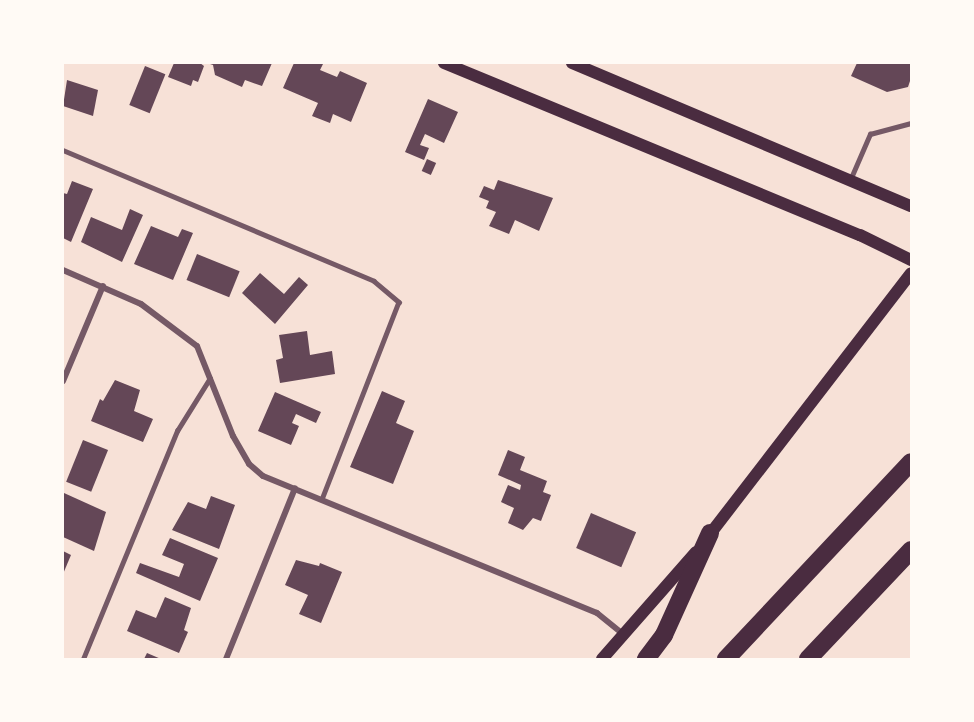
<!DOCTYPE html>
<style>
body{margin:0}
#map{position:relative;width:974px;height:722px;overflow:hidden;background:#f7e1d7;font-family:"Noto Serif",serif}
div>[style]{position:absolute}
.building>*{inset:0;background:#644757;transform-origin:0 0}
.service>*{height:4.5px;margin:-2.25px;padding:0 2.25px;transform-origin:2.25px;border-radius:2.25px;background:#755966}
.minor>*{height:6px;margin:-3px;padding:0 3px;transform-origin:3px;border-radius:3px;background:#755966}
.secondary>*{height:12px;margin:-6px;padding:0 6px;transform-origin:6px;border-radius:6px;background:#4a2c40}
.motorway>*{height:18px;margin:-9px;padding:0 9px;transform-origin:9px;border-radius:9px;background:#4a2c40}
span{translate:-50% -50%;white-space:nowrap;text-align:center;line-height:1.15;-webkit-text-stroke:6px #fffaf5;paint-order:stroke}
.frame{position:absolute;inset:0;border:64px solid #fffaf5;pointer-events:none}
</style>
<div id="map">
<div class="building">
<i style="clip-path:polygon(174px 63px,200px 63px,204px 66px,198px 82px,193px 80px,191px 86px,168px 77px)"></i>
<i style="clip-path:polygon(207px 63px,272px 63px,262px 86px,245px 80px,242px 87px,215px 75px,213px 65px)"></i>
<i style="clip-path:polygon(294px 63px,320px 63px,323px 64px,320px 70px,337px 77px,340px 71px,367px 83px,351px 122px,333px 114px,330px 123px,312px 116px,318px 103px,283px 88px)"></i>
<i style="clip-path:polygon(857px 63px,911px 63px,911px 78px,908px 87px,887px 92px,851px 76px)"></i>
<i style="left:145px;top:66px;width:22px;height:42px;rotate:22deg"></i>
<i style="clip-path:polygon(67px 80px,98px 90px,93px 116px,63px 106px)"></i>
<i style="clip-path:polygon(428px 99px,458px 112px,444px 143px,425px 134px,420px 145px,429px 148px,424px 160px,405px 152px)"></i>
<i style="left:427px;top:159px;width:10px;height:13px;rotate:24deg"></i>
<i style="clip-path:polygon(498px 180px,553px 198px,539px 231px,515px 220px,509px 234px,489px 226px,496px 212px,486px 208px,489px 201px,479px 197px,484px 186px,494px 190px)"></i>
<i style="clip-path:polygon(72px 181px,93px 189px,71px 242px,63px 238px,63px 193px,67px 194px)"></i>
<i style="clip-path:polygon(130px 209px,143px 215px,122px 262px,81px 242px,91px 217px,122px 230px)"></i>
<i style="clip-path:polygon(151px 226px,178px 237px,182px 229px,193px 233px,173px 280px,134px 264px)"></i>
<i style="left:197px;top:254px;width:46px;height:28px;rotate:22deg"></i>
<i style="clip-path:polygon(260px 273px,284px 294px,299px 277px,308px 285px,275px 324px,242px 293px)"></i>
<i style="clip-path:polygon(307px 331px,310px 355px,332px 351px,335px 374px,280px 383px,276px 360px,283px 358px,279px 335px)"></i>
<i style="clip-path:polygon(115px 380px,140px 390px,134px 411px,153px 419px,143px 442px,91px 421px,100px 399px,103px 401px)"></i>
<i style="clip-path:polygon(382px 391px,405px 401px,396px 423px,414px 431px,393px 484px,350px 467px)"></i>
<i style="clip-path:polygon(275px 392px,321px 412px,316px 423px,296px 414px,292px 423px,299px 426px,291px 445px,258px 431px)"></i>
<i style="left:83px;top:440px;width:27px;height:45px;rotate:22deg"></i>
<i style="clip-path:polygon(508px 450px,525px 457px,520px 470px,547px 481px,543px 492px,551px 495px,541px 521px,533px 518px,523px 530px,508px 523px,514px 508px,501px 502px,508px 485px,520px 490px,521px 485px,498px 475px)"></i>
<i style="clip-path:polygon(64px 493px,106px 512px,94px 551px,63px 537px)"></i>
<i style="clip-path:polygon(211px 496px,235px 505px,219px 549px,172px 530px,188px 502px,206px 509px)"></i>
<i style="left:591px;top:513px;width:49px;height:38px;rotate:23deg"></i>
<i style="clip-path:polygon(170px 538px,218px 558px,200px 601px,136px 573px,140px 563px,179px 577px,184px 564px,162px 555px)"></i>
<i style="clip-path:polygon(63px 551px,71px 555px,63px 574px)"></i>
<i style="clip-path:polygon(296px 560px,319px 566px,320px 563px,342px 572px,321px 623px,299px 614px,308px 595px,285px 585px)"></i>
<i style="clip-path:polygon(165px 597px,191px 608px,184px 630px,188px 632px,179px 653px,127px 631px,136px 610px,156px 618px)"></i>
<i style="clip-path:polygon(147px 653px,161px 659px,144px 659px)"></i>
</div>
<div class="service">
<i style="left:63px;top:150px;width:337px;rotate:22.8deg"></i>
<i style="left:374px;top:281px;width:33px;rotate:40deg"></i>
<i style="left:399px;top:302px;width:212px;rotate:111.3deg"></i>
<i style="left:851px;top:178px;width:48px;rotate:-66.6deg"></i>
<i style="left:870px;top:134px;width:42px;rotate:-15deg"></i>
<i style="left:83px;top:659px;width:247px;rotate:-67.6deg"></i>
<i style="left:177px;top:431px;width:62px;rotate:-58.1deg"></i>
</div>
<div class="minor">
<i style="left:63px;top:270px;width:85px;rotate:23.6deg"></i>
<i style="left:141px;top:304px;width:70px;rotate:36.9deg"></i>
<i style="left:197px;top:346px;width:97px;rotate:68.2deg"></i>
<i style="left:233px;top:436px;width:32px;rotate:60deg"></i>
<i style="left:249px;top:464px;width:18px;rotate:41deg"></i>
<i style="left:263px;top:476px;width:361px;rotate:22.3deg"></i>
<i style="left:597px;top:613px;width:35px;rotate:39deg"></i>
<i style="left:63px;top:381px;width:103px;rotate:-67.2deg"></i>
<i style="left:226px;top:659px;width:184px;rotate:-68deg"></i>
</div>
<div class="secondary">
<i style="left:444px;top:63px;width:450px;rotate:22.5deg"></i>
<i style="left:860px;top:235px;width:57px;rotate:26.1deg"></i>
<i style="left:572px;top:63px;width:368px;rotate:22.9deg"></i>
<i style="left:707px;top:538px;width:334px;rotate:-52.4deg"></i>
<i style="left:602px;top:659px;width:142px;rotate:-48.7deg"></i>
</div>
<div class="motorway">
<i style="left:646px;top:659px;width:30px;rotate:-53deg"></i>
<i style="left:664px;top:635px;width:112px;rotate:-65.7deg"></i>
<i style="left:726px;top:659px;width:270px;rotate:-46.8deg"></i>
<i style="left:808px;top:659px;width:150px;rotate:-46.6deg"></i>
</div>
<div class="frame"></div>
</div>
